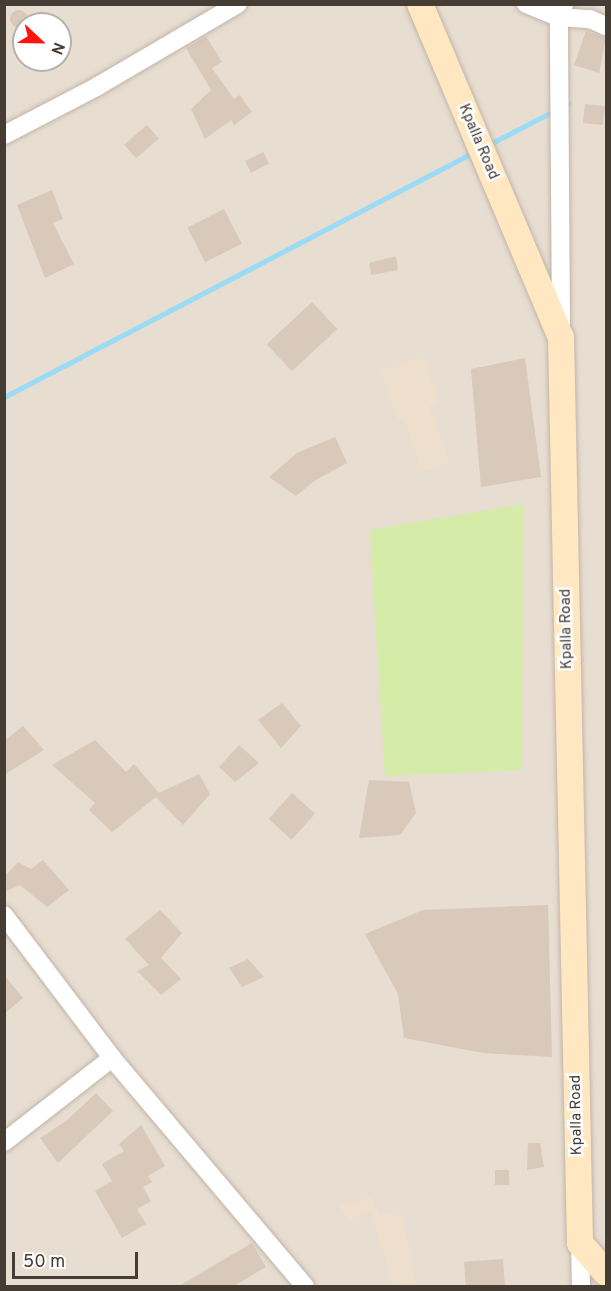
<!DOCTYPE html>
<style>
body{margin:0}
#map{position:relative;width:611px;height:1291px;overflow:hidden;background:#f3ece3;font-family:Overpass,sans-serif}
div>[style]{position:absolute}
.residential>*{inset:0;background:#e7ddd1}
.education>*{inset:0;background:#eddfcc}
.green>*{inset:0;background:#d5eba8}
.stream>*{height:5px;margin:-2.5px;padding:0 2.5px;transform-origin:2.5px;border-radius:2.5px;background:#9adbf5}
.building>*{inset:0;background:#d8c9bb;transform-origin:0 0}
.round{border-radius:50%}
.roads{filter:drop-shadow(0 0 2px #c2b5a8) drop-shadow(0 0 2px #c2b5a8)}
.street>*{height:18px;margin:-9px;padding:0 9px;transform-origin:9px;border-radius:9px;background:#fff}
.secondary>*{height:26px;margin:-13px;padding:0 13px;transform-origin:13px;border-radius:13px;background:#ffe8c1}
span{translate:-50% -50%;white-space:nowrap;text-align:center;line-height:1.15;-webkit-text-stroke:5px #fff;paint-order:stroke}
.street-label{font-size:15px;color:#453c33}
.frame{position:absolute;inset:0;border:6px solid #453c33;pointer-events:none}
.north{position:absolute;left:12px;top:12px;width:60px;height:60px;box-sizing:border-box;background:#fff;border:2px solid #b5b1ad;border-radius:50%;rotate:112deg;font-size:16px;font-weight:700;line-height:24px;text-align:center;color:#453c33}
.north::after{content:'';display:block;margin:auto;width:21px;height:27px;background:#ff130e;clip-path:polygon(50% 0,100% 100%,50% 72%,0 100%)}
.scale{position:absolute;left:12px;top:1252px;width:126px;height:27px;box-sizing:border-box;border:3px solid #453c33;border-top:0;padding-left:8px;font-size:18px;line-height:21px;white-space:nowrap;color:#453c33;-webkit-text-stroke:4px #fff;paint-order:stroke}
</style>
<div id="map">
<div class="residential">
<i style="clip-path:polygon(evenodd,5px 5px,606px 5px,606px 1286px,5px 1286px,5px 5px,24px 24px,60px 24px,60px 60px,24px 60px,24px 24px)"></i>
</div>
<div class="education">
<i style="clip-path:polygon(423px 356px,439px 403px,429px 406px,449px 463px,422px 472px,404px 419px,398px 420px,381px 370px)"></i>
<i style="clip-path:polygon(371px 1197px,380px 1216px,400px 1212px,417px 1286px,394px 1286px,371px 1212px,349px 1220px,339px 1206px)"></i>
</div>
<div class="green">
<i style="clip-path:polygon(523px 504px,522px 770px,385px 776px,370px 530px)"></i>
</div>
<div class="stream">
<i style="left:488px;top:145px;width:91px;rotate:-27.4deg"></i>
<i style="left:4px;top:397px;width:530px;rotate:-27.53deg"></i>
</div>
<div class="building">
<i class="round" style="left:10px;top:10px;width:18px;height:18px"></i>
<i style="clip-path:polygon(586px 31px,606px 38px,599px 73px,574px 65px)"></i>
<i style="clip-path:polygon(206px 36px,222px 62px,212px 68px,234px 99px,240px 95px,252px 112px,234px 125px,231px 120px,205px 139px,191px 109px,211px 90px,186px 48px)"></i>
<i style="left:585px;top:104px;width:20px;height:19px;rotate:6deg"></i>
<i style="left:147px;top:125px;width:18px;height:30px;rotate:49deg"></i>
<i style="left:263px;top:152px;width:13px;height:20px;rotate:63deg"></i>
<i style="clip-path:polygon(52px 190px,63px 219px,53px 223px,74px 264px,45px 278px,17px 205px)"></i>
<i style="left:224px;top:209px;width:39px;height:41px;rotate:63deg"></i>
<i style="clip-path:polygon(396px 256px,398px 270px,371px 275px,369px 263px)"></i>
<i style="left:312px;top:302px;width:37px;height:62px;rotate:47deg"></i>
<i style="clip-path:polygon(525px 358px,541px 477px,481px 487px,471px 369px)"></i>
<i style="clip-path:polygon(335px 437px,347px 463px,314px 481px,296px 496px,269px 477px,297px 453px)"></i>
<i style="clip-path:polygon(282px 703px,301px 726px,281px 748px,258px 720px)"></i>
<i style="clip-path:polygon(23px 726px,44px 750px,4px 775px,4px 741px)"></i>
<i style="clip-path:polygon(95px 740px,126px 772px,134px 764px,159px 793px,199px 774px,210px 794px,183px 825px,156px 797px,112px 832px,89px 810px,95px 803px,52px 765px)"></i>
<i style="clip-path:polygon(239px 745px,259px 763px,235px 782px,219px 767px)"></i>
<i style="clip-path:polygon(369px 780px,409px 782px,416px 813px,400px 835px,359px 838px)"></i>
<i style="left:292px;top:793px;width:31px;height:35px;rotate:42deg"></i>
<i style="clip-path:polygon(43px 860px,69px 890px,47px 907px,20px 885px,4px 892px,4px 877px,18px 862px,31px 869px)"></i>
<i style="clip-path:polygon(548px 905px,552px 1057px,483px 1053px,404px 1038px,398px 994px,365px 934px,423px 910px)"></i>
<i style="clip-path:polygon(160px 910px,182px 933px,161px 958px,181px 979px,161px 995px,137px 971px,149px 965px,125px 939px)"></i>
<i style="clip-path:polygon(248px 959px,264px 977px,242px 987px,229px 968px)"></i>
<i style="clip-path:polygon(4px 975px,23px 998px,4px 1014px)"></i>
<i style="clip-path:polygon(96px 1093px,113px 1111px,58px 1163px,40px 1138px,66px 1121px)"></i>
<i style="clip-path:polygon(141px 1125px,165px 1166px,148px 1176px,152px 1182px,143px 1187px,151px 1201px,137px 1209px,146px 1224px,122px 1238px,95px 1191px,112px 1181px,102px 1164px,124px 1151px,119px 1144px)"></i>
<i style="clip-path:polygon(528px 1143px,540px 1143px,544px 1167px,527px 1170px)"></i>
<i style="left:495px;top:1170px;width:14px;height:15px"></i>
<i style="clip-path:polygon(252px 1243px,266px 1267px,232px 1287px,177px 1287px)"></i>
<i style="left:503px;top:1259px;width:28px;height:39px;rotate:86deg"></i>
</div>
<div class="roads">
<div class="street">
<i style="left:526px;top:4px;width:35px;rotate:22deg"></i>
<i style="left:559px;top:17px;width:31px;rotate:4deg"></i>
<i style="left:590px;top:19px;width:17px;rotate:24deg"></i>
<i style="left:4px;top:135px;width:106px;rotate:-27.5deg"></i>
<i style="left:98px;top:86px;width:162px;rotate:-30.4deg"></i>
<i style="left:561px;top:326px;width:309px;rotate:-90.4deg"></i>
<i style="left:559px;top:17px;width:14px;rotate:-69deg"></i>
<i style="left:4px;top:915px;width:179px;rotate:52.9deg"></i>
<i style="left:112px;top:1058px;width:299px;rotate:49.8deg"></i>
<i style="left:4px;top:1142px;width:137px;rotate:-37.9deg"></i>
<i style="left:580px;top:1243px;width:43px;rotate:88.7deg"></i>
</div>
<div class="secondary">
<i style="left:420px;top:4px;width:362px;rotate:67.1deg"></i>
<i style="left:561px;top:337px;width:906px;rotate:88.8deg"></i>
<i style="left:580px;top:1243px;width:40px;rotate:49deg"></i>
</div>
</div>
<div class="street-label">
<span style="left:478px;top:142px;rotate:67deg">Kpalla Road</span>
<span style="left:567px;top:629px;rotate:-91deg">Kpalla Road</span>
<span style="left:577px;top:1115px;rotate:-91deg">Kpalla Road</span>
</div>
<div class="frame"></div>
<div class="north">N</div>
<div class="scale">50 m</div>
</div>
